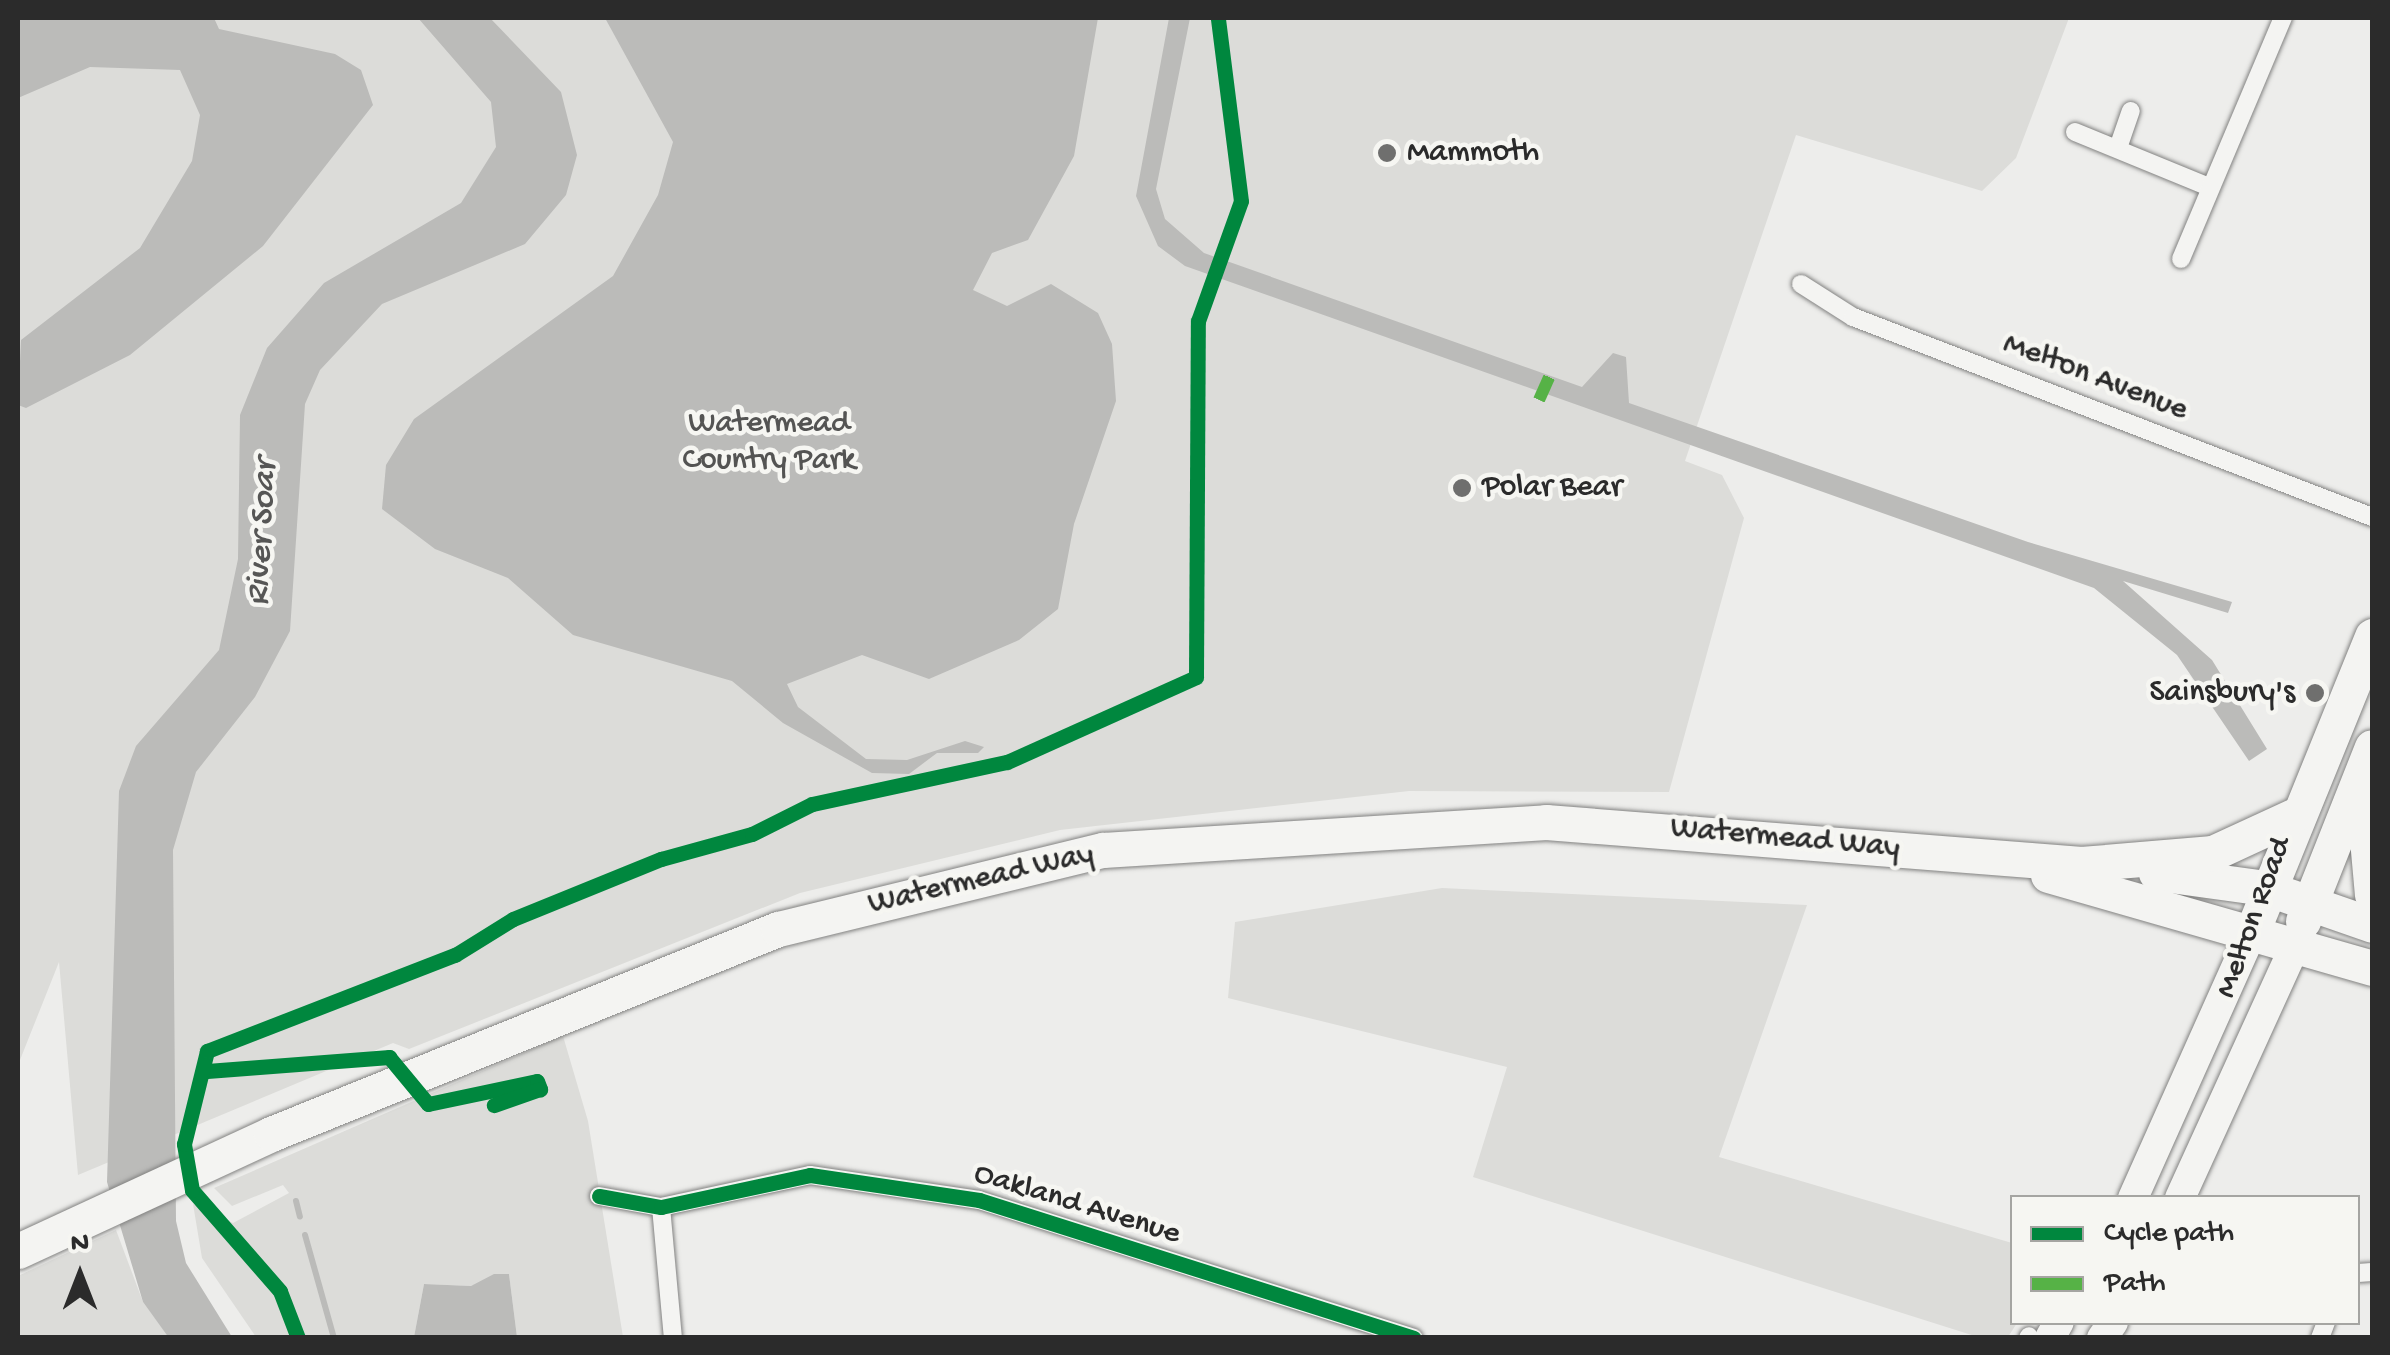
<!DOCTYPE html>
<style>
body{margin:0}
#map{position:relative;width:2390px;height:1355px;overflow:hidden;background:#ededeb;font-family:"Gochi Hand",sans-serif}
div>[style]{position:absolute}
.green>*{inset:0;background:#dcdcd9}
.water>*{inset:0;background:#bbbbb9}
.stream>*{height:6px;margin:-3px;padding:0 3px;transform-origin:3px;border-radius:3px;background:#bbbbb9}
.roads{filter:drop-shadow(0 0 2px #828281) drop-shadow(0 0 2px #828281)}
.street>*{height:18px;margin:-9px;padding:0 9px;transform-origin:9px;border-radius:9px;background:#f4f4f2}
.primary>*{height:30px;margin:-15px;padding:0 15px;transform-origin:15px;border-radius:15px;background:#f4f4f2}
.highway>*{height:35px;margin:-17.5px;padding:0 17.5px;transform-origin:17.5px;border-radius:17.5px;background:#f4f4f2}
.quiet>*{height:12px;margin-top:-6px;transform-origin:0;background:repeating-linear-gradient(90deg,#56b246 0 25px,transparent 0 37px)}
.cycleway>*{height:15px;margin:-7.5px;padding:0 7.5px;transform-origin:7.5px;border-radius:7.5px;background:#00873e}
.dots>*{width:28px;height:28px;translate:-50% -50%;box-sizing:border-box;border:5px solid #f6f6f2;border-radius:50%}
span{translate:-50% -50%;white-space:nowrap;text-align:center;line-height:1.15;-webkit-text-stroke:9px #f6f6f2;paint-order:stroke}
.poi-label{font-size:32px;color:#2b2b2b}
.left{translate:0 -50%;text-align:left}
.right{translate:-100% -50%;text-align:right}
.street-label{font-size:32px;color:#2b2b2b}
.park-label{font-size:32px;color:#545453}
.water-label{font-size:35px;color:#565655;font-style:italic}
.frame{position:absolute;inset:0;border:20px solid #2b2b2b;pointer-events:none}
.legend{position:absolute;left:2010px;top:1195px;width:350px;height:130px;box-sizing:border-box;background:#f6f6f2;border:2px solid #a5a5a2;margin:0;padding:12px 18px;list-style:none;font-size:30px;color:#2b2b2b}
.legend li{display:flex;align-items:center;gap:20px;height:50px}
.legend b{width:50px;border:2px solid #a5a5a2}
.north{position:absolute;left:30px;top:1225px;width:100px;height:100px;-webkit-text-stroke:8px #f6f6f2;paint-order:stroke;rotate:0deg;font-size:28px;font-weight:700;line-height:40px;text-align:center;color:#2b2b2b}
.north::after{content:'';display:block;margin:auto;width:35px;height:45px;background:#2b2b2b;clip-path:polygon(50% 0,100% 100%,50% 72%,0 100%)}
</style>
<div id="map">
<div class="green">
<i style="clip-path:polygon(18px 18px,2069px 18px,2016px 158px,1982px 191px,1796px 135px,1685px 461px,1722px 475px,1744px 518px,1669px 792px,1409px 791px,1060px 830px,800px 893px,409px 1049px,393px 1043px,78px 1175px,59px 962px,18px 1065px)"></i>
<i style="clip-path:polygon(1442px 888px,1807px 905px,1719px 1157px,2012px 1243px,2017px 1323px,2008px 1337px,1978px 1337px,1473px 1177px,1507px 1067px,1228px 998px,1235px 922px)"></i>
<i style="clip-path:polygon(563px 1036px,588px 1121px,623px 1337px,517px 1337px,509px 1274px,471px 1286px,424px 1284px,414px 1337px,256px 1337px,202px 1258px,193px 1204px,233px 1223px,289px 1193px,283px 1185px,232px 1206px,214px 1188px)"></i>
<i style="clip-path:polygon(116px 1230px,143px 1302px,169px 1337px,18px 1337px,18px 1276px)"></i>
</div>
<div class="water">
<i style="clip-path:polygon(18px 18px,214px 18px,219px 29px,335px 54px,361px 70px,373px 105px,263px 246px,130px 355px,26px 408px,18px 405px,21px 340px,140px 248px,192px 161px,200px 115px,180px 70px,90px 67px,18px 98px)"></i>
<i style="clip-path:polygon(418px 18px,490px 18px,561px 92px,577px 155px,566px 195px,525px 244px,382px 304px,320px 370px,305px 404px,290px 631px,255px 697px,196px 772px,173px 850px,176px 1221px,186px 1263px,232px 1337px,169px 1338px,143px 1302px,107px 1182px,119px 791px,136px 746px,219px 650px,238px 559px,240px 415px,267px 348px,324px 283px,461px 203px,496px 147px,491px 102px)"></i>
<i style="clip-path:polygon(605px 18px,1098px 18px,1074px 156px,1028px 240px,992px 253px,973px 290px,1007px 306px,1051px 284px,1098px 313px,1112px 344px,1116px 401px,1074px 524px,1058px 609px,1019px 640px,929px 679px,862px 655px,787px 684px,798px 707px,866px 759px,907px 760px,965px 741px,984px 747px,978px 753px,937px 753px,909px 774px,872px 773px,783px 723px,732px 681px,573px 635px,508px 578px,435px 549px,382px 509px,386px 465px,414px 419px,613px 276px,658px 195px,673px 142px)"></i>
<i style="clip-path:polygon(1169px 18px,1190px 18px,1156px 189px,1165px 219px,1204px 253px,1582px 387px,1613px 353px,1626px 357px,1629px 403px,2028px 542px,2232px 602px,2228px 613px,2123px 581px,2212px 660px,2267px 749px,2249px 761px,2177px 655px,2094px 588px,1185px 266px,1158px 246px,1136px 196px)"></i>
<i style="clip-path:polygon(494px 1274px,509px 1274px,517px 1337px,414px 1337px,424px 1284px,471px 1286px)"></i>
</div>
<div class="stream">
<i style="left:296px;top:1201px;width:16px;rotate:76deg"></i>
<i style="left:305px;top:1235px;width:107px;rotate:74.3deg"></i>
</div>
<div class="roads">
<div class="street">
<i style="left:2075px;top:132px;width:145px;rotate:22.3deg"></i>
<i style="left:2118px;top:148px;width:39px;rotate:-71deg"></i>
<i style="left:2181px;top:259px;width:262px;rotate:-67.1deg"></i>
<i style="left:1801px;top:284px;width:62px;rotate:32.4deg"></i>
<i style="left:1853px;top:317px;width:556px;rotate:21.07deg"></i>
<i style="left:599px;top:1196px;width:63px;rotate:10.1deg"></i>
<i style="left:661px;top:1207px;width:152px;rotate:-12.1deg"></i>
<i style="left:810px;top:1175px;width:171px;rotate:8.4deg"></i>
<i style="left:979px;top:1200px;width:456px;rotate:17.6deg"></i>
<i style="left:661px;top:1207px;width:132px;rotate:84.8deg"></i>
<i style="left:2358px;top:1273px;width:14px;rotate:-4deg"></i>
<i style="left:2028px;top:1338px;width:2px;rotate:-63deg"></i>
<i style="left:2320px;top:1338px;width:17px;rotate:-69deg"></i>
</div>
<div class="primary">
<i style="left:2133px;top:1198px;width:297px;rotate:-65.9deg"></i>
<i style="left:2180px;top:1198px;width:282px;rotate:-65.5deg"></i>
<i style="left:2050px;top:1338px;width:18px;rotate:-61deg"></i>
<i style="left:2102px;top:1338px;width:19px;rotate:-55deg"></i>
</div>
<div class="highway">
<i style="left:2362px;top:783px;width:112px;rotate:84.9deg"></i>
<i style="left:2156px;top:873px;width:111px;rotate:7.8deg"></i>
<i style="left:2266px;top:888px;width:112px;rotate:19.2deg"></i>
<i style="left:2048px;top:875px;width:337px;rotate:16deg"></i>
<i style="left:2303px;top:921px;width:187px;rotate:-68.4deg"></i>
<i style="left:2254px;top:927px;width:314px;rotate:-67.9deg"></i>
<i style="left:18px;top:1251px;width:279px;rotate:-24.8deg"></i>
<i style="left:271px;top:1134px;width:547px;rotate:-22.02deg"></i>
<i style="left:778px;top:929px;width:334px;rotate:-13.7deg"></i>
<i style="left:1103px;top:850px;width:444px;rotate:-3.6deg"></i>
<i style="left:1546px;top:822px;width:537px;rotate:4.49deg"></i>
<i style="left:2081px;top:864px;width:132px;rotate:-4.8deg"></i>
<i style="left:2213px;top:853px;width:88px;rotate:-24.8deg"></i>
</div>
</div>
<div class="quiet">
<i style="left:1539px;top:400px;width:35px;rotate:-66deg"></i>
</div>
<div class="cycleway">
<i style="left:207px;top:1071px;width:183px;rotate:-4.4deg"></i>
<i style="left:389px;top:1057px;width:61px;rotate:50.3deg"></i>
<i style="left:428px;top:1104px;width:111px;rotate:-11.9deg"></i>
<i style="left:537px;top:1081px;width:9px;rotate:69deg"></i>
<i style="left:540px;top:1089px;width:49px;rotate:160.8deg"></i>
<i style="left:599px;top:1196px;width:63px;rotate:10.1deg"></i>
<i style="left:661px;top:1207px;width:152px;rotate:-12.1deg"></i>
<i style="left:810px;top:1175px;width:171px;rotate:8.4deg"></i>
<i style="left:979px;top:1200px;width:456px;rotate:17.6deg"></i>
<i style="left:298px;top:1338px;width:50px;rotate:-111deg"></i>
<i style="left:280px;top:1291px;width:134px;rotate:-131.1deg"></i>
<i style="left:192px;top:1190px;width:47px;rotate:-99.9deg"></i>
<i style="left:184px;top:1144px;width:96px;rotate:-76.1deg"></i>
<i style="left:207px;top:1051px;width:266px;rotate:-21.2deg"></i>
<i style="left:455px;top:955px;width:68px;rotate:-31.8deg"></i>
<i style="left:513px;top:919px;width:160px;rotate:-22.1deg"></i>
<i style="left:661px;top:859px;width:94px;rotate:-15.4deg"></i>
<i style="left:752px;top:834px;width:67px;rotate:-26.6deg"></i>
<i style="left:812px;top:804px;width:199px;rotate:-12.2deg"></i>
<i style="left:1007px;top:762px;width:207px;rotate:-24.2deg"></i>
<i style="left:1196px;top:677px;width:356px;rotate:-89.7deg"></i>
<i style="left:1198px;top:321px;width:127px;rotate:-70.3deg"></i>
<i style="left:1241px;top:201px;width:184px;rotate:-97.2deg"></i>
</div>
<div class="dots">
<i style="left:1387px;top:153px;background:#6f6f6e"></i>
<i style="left:1462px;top:488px;background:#6f6f6e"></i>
<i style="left:2315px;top:693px;background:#6f6f6e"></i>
</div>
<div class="poi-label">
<span class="left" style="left:1407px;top:153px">Mammoth</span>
<span class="left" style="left:1482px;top:488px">Polar Bear</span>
<span class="right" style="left:2295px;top:693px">Sainsbury's</span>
</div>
<div class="street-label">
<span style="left:2095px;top:378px;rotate:21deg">Melton Avenue</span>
<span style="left:1785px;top:839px;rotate:5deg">Watermead Way</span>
<span style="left:981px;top:880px;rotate:-13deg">Watermead Way</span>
<span style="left:2255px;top:918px;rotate:-70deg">Melton Road</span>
<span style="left:1077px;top:1205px;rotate:17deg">Oakland Avenue</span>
</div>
<div class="park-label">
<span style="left:769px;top:443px">Watermead<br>Country Park</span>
</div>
<div class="water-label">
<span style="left:264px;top:533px;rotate:-87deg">River Soar</span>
</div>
<div class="frame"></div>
<ul class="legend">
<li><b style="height:12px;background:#00873e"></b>Cycle path</li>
<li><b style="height:12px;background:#56b246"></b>Path</li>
</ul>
<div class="north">N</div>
</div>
